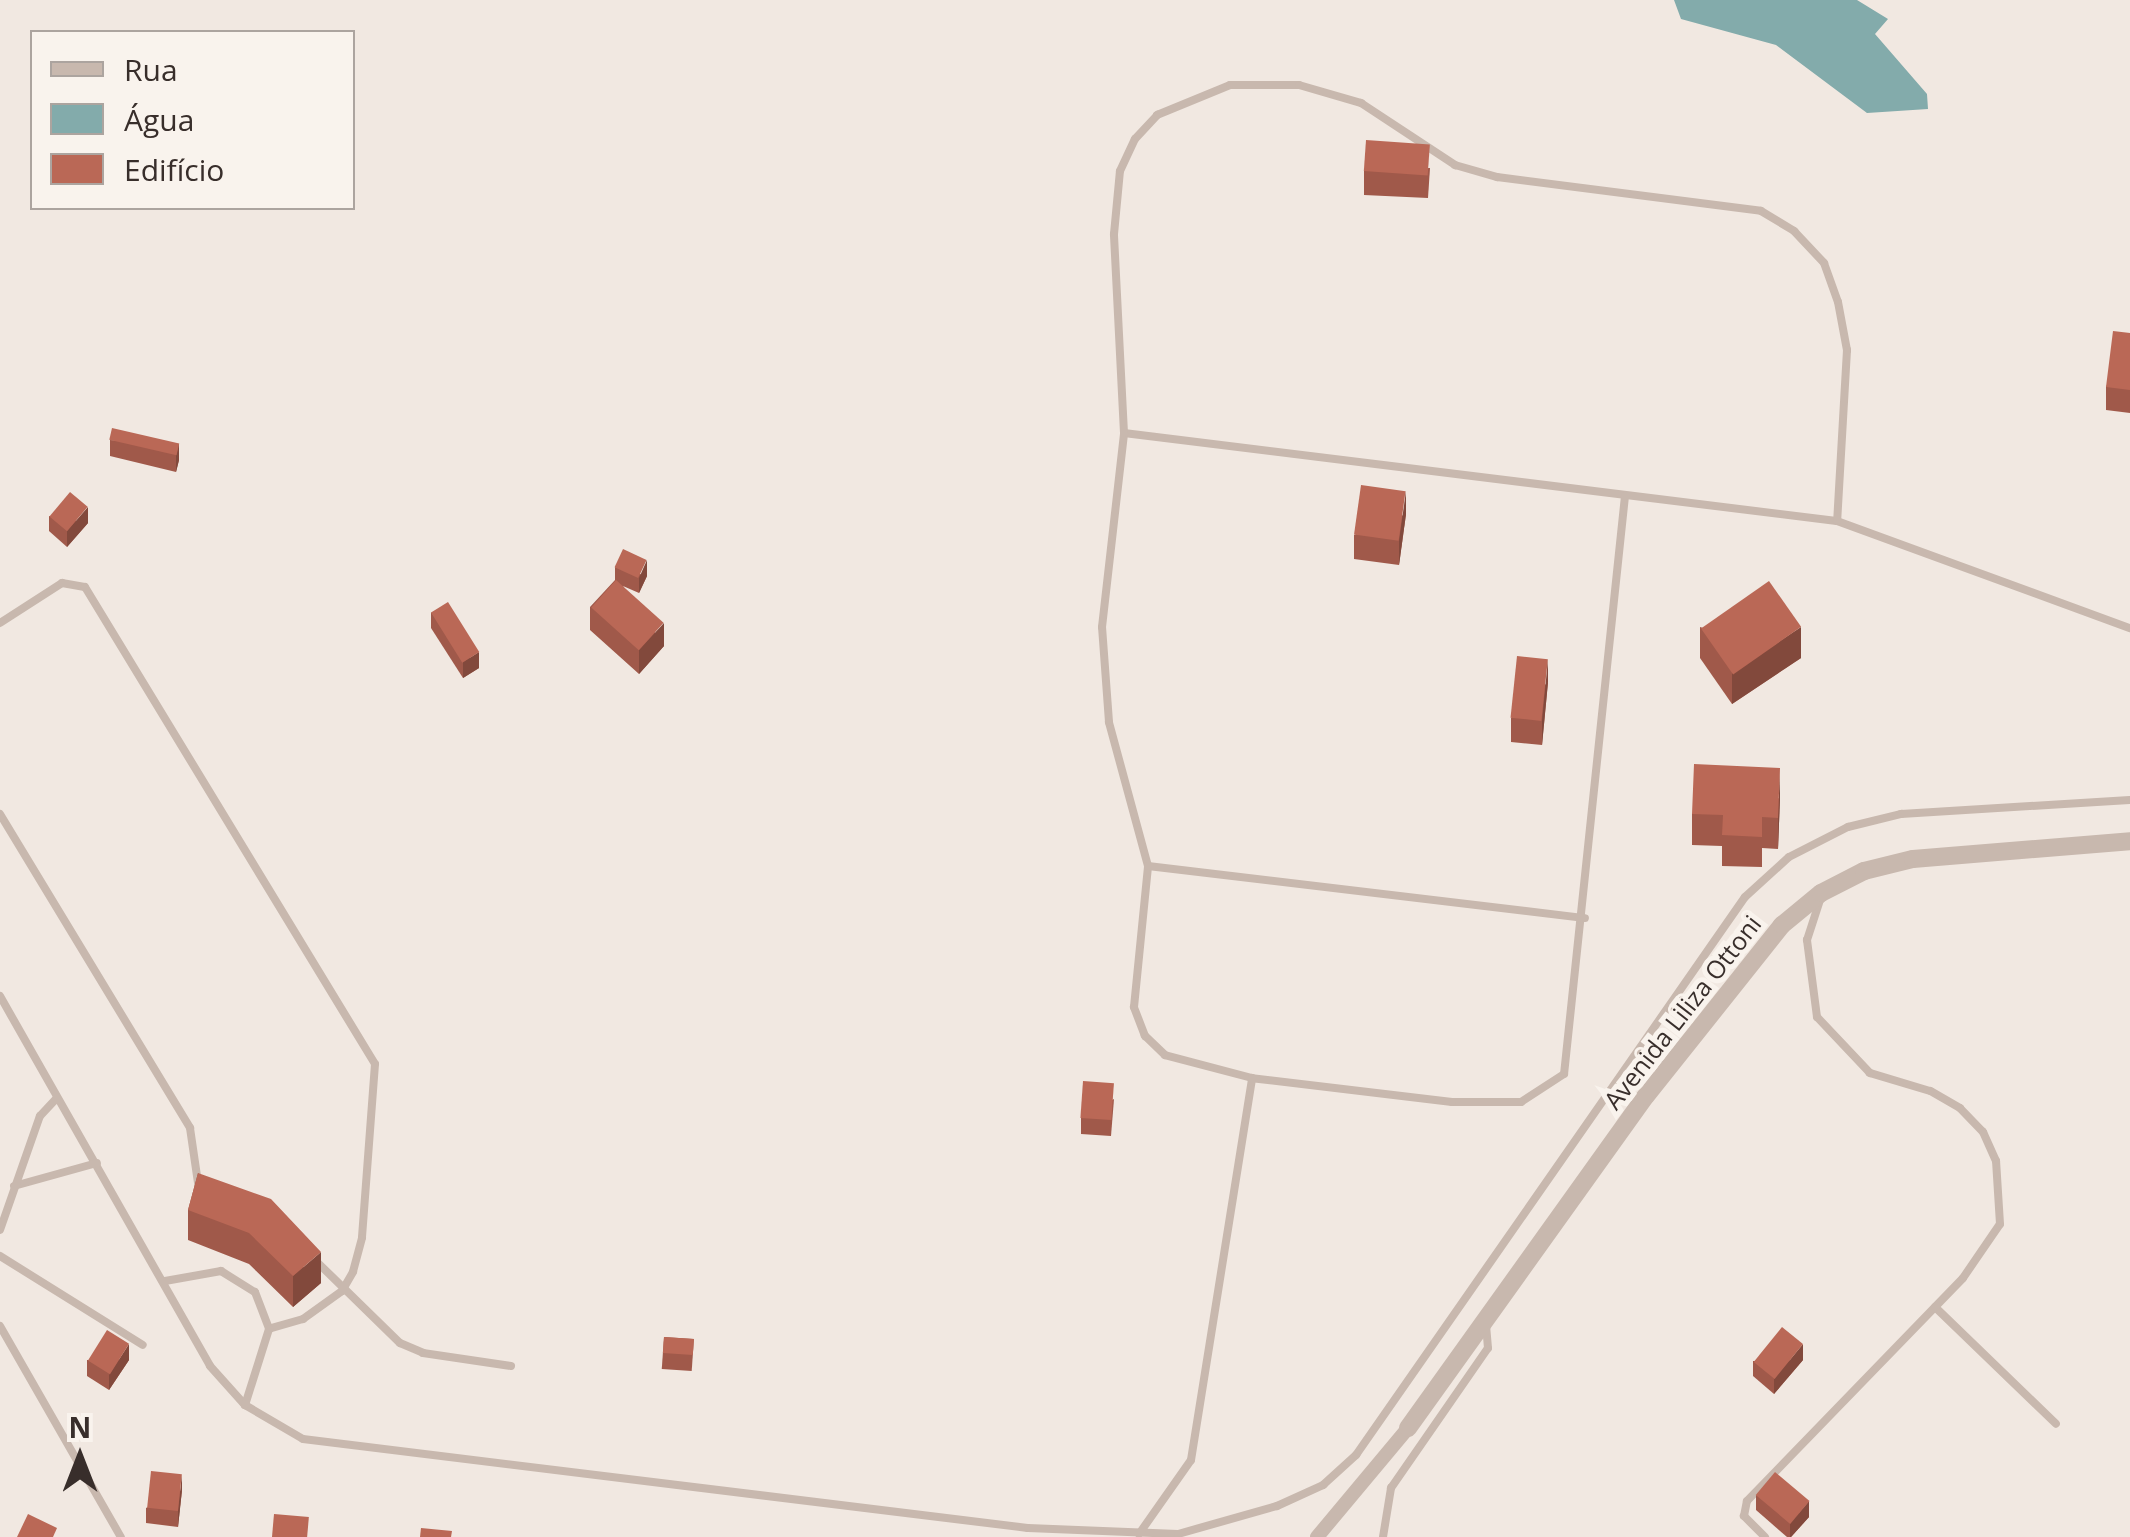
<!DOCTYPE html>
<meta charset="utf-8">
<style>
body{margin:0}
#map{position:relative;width:2130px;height:1537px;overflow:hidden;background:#f1e8e1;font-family:"Open Sans",sans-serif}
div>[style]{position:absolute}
.water>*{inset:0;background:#83abab}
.service>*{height:8px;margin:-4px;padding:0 4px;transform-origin:4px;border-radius:4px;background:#c8b8ae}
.minor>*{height:14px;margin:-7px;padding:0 7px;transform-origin:7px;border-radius:7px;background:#c8b8ae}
.tertiary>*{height:18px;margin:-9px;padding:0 9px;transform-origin:9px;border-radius:9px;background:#c8b8ae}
.wall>*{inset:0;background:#a0594a;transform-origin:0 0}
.shaded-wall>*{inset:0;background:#82493c}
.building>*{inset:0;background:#ba6856;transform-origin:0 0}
span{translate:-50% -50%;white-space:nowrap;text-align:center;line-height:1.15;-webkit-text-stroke:10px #f9f3ed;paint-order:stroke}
.street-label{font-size:25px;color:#382e2b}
.legend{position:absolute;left:30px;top:30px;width:325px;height:180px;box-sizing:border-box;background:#f9f3ed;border:2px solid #aca49f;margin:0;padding:12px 18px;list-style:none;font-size:30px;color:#382e2b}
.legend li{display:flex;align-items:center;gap:20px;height:50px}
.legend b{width:50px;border:2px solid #aca49f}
.north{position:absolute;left:30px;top:1407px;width:100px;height:100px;-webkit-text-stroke:8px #f9f3ed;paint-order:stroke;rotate:0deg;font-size:28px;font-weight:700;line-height:40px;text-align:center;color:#382e2b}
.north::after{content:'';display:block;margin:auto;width:35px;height:45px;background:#382e2b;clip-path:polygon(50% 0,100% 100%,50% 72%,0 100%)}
</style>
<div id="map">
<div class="water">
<i style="clip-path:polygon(1674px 0,1857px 0,1888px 19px,1875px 34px,1927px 94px,1928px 109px,1867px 113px,1776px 45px,1681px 19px)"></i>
</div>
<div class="service">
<i style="left:1124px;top:433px;width:718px;rotate:7.04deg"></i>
<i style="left:1837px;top:521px;width:312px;rotate:20.1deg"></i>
<i style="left:1625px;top:496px;width:581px;rotate:96.02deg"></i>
<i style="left:1564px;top:1074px;width:51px;rotate:146.9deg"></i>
<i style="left:1521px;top:1102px;width:69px;rotate:180deg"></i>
<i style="left:1452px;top:1102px;width:201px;rotate:-173.2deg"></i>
<i style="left:1252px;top:1078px;width:90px;rotate:-165.2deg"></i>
<i style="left:1165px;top:1055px;width:28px;rotate:-136deg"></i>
<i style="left:1145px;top:1036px;width:31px;rotate:-111deg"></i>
<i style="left:1134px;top:1007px;width:142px;rotate:-84.3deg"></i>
<i style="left:1148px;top:866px;width:149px;rotate:-105.2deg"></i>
<i style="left:1109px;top:722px;width:95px;rotate:-94.2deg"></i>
<i style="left:1102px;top:627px;width:195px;rotate:-83.5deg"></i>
<i style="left:1124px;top:433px;width:199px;rotate:-92.9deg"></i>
<i style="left:1114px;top:234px;width:63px;rotate:-84.6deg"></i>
<i style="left:1120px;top:171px;width:35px;rotate:-65deg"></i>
<i style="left:1135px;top:139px;width:33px;rotate:-47deg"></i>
<i style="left:1157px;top:115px;width:79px;rotate:-22.3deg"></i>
<i style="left:1230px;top:85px;width:69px"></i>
<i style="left:1299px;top:85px;width:65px;rotate:16.2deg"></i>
<i style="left:1361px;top:103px;width:113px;rotate:33.4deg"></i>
<i style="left:1455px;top:165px;width:44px;rotate:15.9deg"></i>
<i style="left:1497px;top:177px;width:266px;rotate:7.3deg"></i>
<i style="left:1761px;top:211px;width:39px;rotate:31deg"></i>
<i style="left:1794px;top:231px;width:44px;rotate:46.8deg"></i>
<i style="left:1824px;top:263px;width:41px;rotate:70.3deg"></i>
<i style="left:1838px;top:302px;width:49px;rotate:79.4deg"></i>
<i style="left:1847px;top:350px;width:171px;rotate:93.3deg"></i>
<i style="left:0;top:623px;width:74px;rotate:-32.8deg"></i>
<i style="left:62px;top:583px;width:23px;rotate:10deg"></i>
<i style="left:85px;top:587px;width:558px;rotate:58.7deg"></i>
<i style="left:375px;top:1064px;width:174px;rotate:94.3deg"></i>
<i style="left:362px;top:1238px;width:35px;rotate:105deg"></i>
<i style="left:353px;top:1272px;width:22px;rotate:120deg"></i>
<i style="left:342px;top:1291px;width:48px;rotate:144.3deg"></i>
<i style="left:303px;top:1319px;width:35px;rotate:164deg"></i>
<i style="left:0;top:814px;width:367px;rotate:58.8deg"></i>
<i style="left:190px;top:1128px;width:56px;rotate:81.7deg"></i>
<i style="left:1148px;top:866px;width:440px;rotate:6.8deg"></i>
<i style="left:0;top:996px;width:425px;rotate:60.4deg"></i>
<i style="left:210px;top:1366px;width:52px;rotate:48.1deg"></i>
<i style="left:245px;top:1405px;width:67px;rotate:30.4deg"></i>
<i style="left:303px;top:1439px;width:730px;rotate:7deg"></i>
<i style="left:1028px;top:1528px;width:150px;rotate:2.3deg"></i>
<i style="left:1178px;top:1534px;width:103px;rotate:-15.8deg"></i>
<i style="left:1277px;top:1506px;width:51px;rotate:-24.5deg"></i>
<i style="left:1323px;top:1485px;width:45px;rotate:-42.3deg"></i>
<i style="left:1356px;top:1455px;width:680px;rotate:-55.12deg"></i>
<i style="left:1745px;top:897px;width:59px;rotate:-42.3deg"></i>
<i style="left:1789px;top:857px;width:66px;rotate:-27deg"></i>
<i style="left:1848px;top:827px;width:55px;rotate:-13.8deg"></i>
<i style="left:1901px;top:814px;width:229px;rotate:-3.5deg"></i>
<i style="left:14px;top:1186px;width:86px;rotate:-15.5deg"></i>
<i style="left:0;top:1230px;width:121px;rotate:-70.7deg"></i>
<i style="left:40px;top:1116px;width:25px;rotate:-47deg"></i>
<i style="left:0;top:1256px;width:168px;rotate:31.9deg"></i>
<i style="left:317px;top:1262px;width:116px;rotate:44.3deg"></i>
<i style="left:400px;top:1343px;width:25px;rotate:23deg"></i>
<i style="left:423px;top:1353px;width:89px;rotate:8.4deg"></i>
<i style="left:165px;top:1281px;width:57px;rotate:-10.1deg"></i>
<i style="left:221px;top:1271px;width:40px;rotate:32deg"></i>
<i style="left:255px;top:1292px;width:40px;rotate:69deg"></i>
<i style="left:269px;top:1329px;width:80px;rotate:107.5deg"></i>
<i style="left:1935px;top:1307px;width:168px;rotate:44deg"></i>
<i style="left:0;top:1326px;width:243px;rotate:60.2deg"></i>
<i style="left:1139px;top:1534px;width:90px;rotate:-54.9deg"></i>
<i style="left:1191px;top:1460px;width:387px;rotate:-80.9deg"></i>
<i style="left:1383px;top:1537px;width:50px;rotate:-80.7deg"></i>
<i style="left:1391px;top:1488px;width:170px;rotate:-55.3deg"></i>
<i style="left:1488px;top:1348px;width:24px;rotate:-95deg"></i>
<i style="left:1765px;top:1537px;width:30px;rotate:-135deg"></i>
<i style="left:1744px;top:1516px;width:15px;rotate:-79deg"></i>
<i style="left:1747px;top:1501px;width:310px;rotate:-45.9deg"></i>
<i style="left:1963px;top:1278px;width:65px;rotate:-55.6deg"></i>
<i style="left:2000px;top:1224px;width:63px;rotate:-93.6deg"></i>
<i style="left:1996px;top:1161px;width:32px;rotate:-114deg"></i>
<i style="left:1983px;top:1132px;width:33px;rotate:-134deg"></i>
<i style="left:1960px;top:1108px;width:34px;rotate:-150deg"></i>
<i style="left:1930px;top:1091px;width:63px;rotate:-163.3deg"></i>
<i style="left:1870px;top:1073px;width:77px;rotate:-133.4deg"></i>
<i style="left:1817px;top:1017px;width:78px;rotate:-97.4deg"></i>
<i style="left:1807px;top:940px;width:40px;rotate:-72deg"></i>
</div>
<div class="minor">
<i style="left:1317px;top:1537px;width:142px;rotate:-50.1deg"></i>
</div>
<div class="tertiary">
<i style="left:1408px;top:1428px;width:408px;rotate:-54.4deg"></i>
<i style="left:1646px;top:1096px;width:218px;rotate:-51.5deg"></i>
<i style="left:1782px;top:925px;width:50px;rotate:-39.4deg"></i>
<i style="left:1821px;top:893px;width:48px;rotate:-27.1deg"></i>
<i style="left:1864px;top:871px;width:50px;rotate:-13.8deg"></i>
<i style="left:1913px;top:859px;width:218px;rotate:-4.7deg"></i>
</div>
<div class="wall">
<i style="clip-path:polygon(1430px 168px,1428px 198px,1364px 195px,1364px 171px)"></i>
<i style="clip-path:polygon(2130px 333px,2130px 413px,2106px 410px,2106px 387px)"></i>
<i style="clip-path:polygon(110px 440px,179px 444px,179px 460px,176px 472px,110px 456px)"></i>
<i style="clip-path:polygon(1406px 514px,1399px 565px,1354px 559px,1354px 535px)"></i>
<i style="clip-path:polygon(49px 516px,88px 523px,67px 547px,49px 531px)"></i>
<i style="clip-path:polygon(615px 567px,647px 576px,639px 593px,623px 586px,664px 646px,639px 674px,590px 630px,590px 607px,615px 580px)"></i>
<i style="clip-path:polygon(431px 612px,479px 668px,463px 678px,431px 628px)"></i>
<i style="clip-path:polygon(1700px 627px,1801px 658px,1732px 704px,1700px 658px)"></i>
<i style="clip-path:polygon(1548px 682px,1542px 745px,1511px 742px,1511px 718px)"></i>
<i style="clip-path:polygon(1780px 798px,1778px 849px,1762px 848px,1762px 867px,1722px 866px,1722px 846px,1692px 845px,1692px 814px)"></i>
<i style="clip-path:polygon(1114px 1099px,1111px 1136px,1081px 1134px,1081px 1118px)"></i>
<i style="clip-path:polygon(198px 1173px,321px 1283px,293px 1307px,249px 1264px,188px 1240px,188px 1210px)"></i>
<i style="left:664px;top:1337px;width:30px;height:32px;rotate:4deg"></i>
<i style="clip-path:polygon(87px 1360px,129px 1360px,109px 1390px,87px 1376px)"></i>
<i style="clip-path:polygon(1803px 1360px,1774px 1394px,1753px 1376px,1753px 1361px)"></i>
<i style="clip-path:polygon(182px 1490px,178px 1527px,146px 1523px,146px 1508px)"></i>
<i style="clip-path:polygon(1756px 1495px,1809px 1517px,1791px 1537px,1787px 1537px,1756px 1510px)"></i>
</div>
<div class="shaded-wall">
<i style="clip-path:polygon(179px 444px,179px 460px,176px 472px,176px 456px)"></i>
<i style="clip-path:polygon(1406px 491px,1406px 514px,1399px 565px,1399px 541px)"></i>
<i style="clip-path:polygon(88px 507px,88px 523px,67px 547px,67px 531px)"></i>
<i style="clip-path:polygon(647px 560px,647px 576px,639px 593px,639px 578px)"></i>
<i style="clip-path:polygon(664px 623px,664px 646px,639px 674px,639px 650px)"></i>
<i style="clip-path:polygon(1801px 627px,1801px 658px,1732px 704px,1732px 673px)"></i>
<i style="clip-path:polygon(479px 652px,479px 668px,463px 678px,463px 662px)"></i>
<i style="clip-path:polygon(1548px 659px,1548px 682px,1542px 745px,1542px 721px)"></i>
<i style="clip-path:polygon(1780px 768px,1780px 798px,1778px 849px,1778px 818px)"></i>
<i style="clip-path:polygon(321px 1252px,321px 1283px,293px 1307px,293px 1276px)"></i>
<i style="clip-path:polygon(129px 1344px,129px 1360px,109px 1390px,109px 1375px)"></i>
<i style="clip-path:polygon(1803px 1344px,1803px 1360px,1774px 1394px,1774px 1379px)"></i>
<i style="clip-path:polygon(182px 1474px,182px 1490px,178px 1527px,178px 1511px)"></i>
<i style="clip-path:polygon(1809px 1501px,1809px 1517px,1791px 1537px,1790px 1537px,1790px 1523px)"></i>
</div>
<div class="building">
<i style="left:1366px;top:140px;width:64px;height:31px;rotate:4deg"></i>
<i style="clip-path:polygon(2113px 331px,2130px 333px,2130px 390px,2106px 387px)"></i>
<i style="left:112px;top:428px;width:69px;height:12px;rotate:13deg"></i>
<i style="left:1361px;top:485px;width:45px;height:50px;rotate:8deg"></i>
<i style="left:70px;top:492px;width:23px;height:32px;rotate:40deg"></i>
<i style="left:623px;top:549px;width:26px;height:20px;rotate:25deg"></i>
<i style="left:616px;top:580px;width:64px;height:37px;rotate:42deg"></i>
<i style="left:1769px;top:581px;width:56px;height:83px;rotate:55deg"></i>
<i style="left:448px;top:602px;width:59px;height:20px;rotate:58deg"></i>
<i style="left:1517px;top:656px;width:31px;height:62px;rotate:6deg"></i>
<i style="clip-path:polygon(1694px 764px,1780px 768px,1778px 818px,1762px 817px,1762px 837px,1722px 835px,1723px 815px,1692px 814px)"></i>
<i style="left:1083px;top:1081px;width:31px;height:37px;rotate:4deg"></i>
<i style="clip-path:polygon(198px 1173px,271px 1199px,321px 1252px,293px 1276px,249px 1233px,188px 1210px)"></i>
<i style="left:1782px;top:1327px;width:27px;height:45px;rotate:39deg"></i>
<i style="left:107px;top:1330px;width:26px;height:36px;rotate:32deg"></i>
<i style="left:664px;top:1337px;width:30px;height:16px;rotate:4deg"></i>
<i style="left:151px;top:1471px;width:31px;height:37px;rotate:6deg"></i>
<i style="left:1775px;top:1472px;width:45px;height:30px;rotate:40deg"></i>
<i style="clip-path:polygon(28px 1514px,57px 1528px,53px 1537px,17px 1537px)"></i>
<i style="left:274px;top:1514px;width:35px;height:23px;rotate:5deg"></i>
<i style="clip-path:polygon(421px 1528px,452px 1531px,451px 1537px,420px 1537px)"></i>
</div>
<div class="street-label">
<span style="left:1682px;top:1012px;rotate:-52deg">Avenida Liliza Ottoni</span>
</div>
<ul class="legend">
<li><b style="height:12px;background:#c8b8ae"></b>Rua</li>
<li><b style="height:28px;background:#83abab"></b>Água</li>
<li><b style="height:28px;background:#ba6856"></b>Edifício</li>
</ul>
<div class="north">N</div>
</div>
